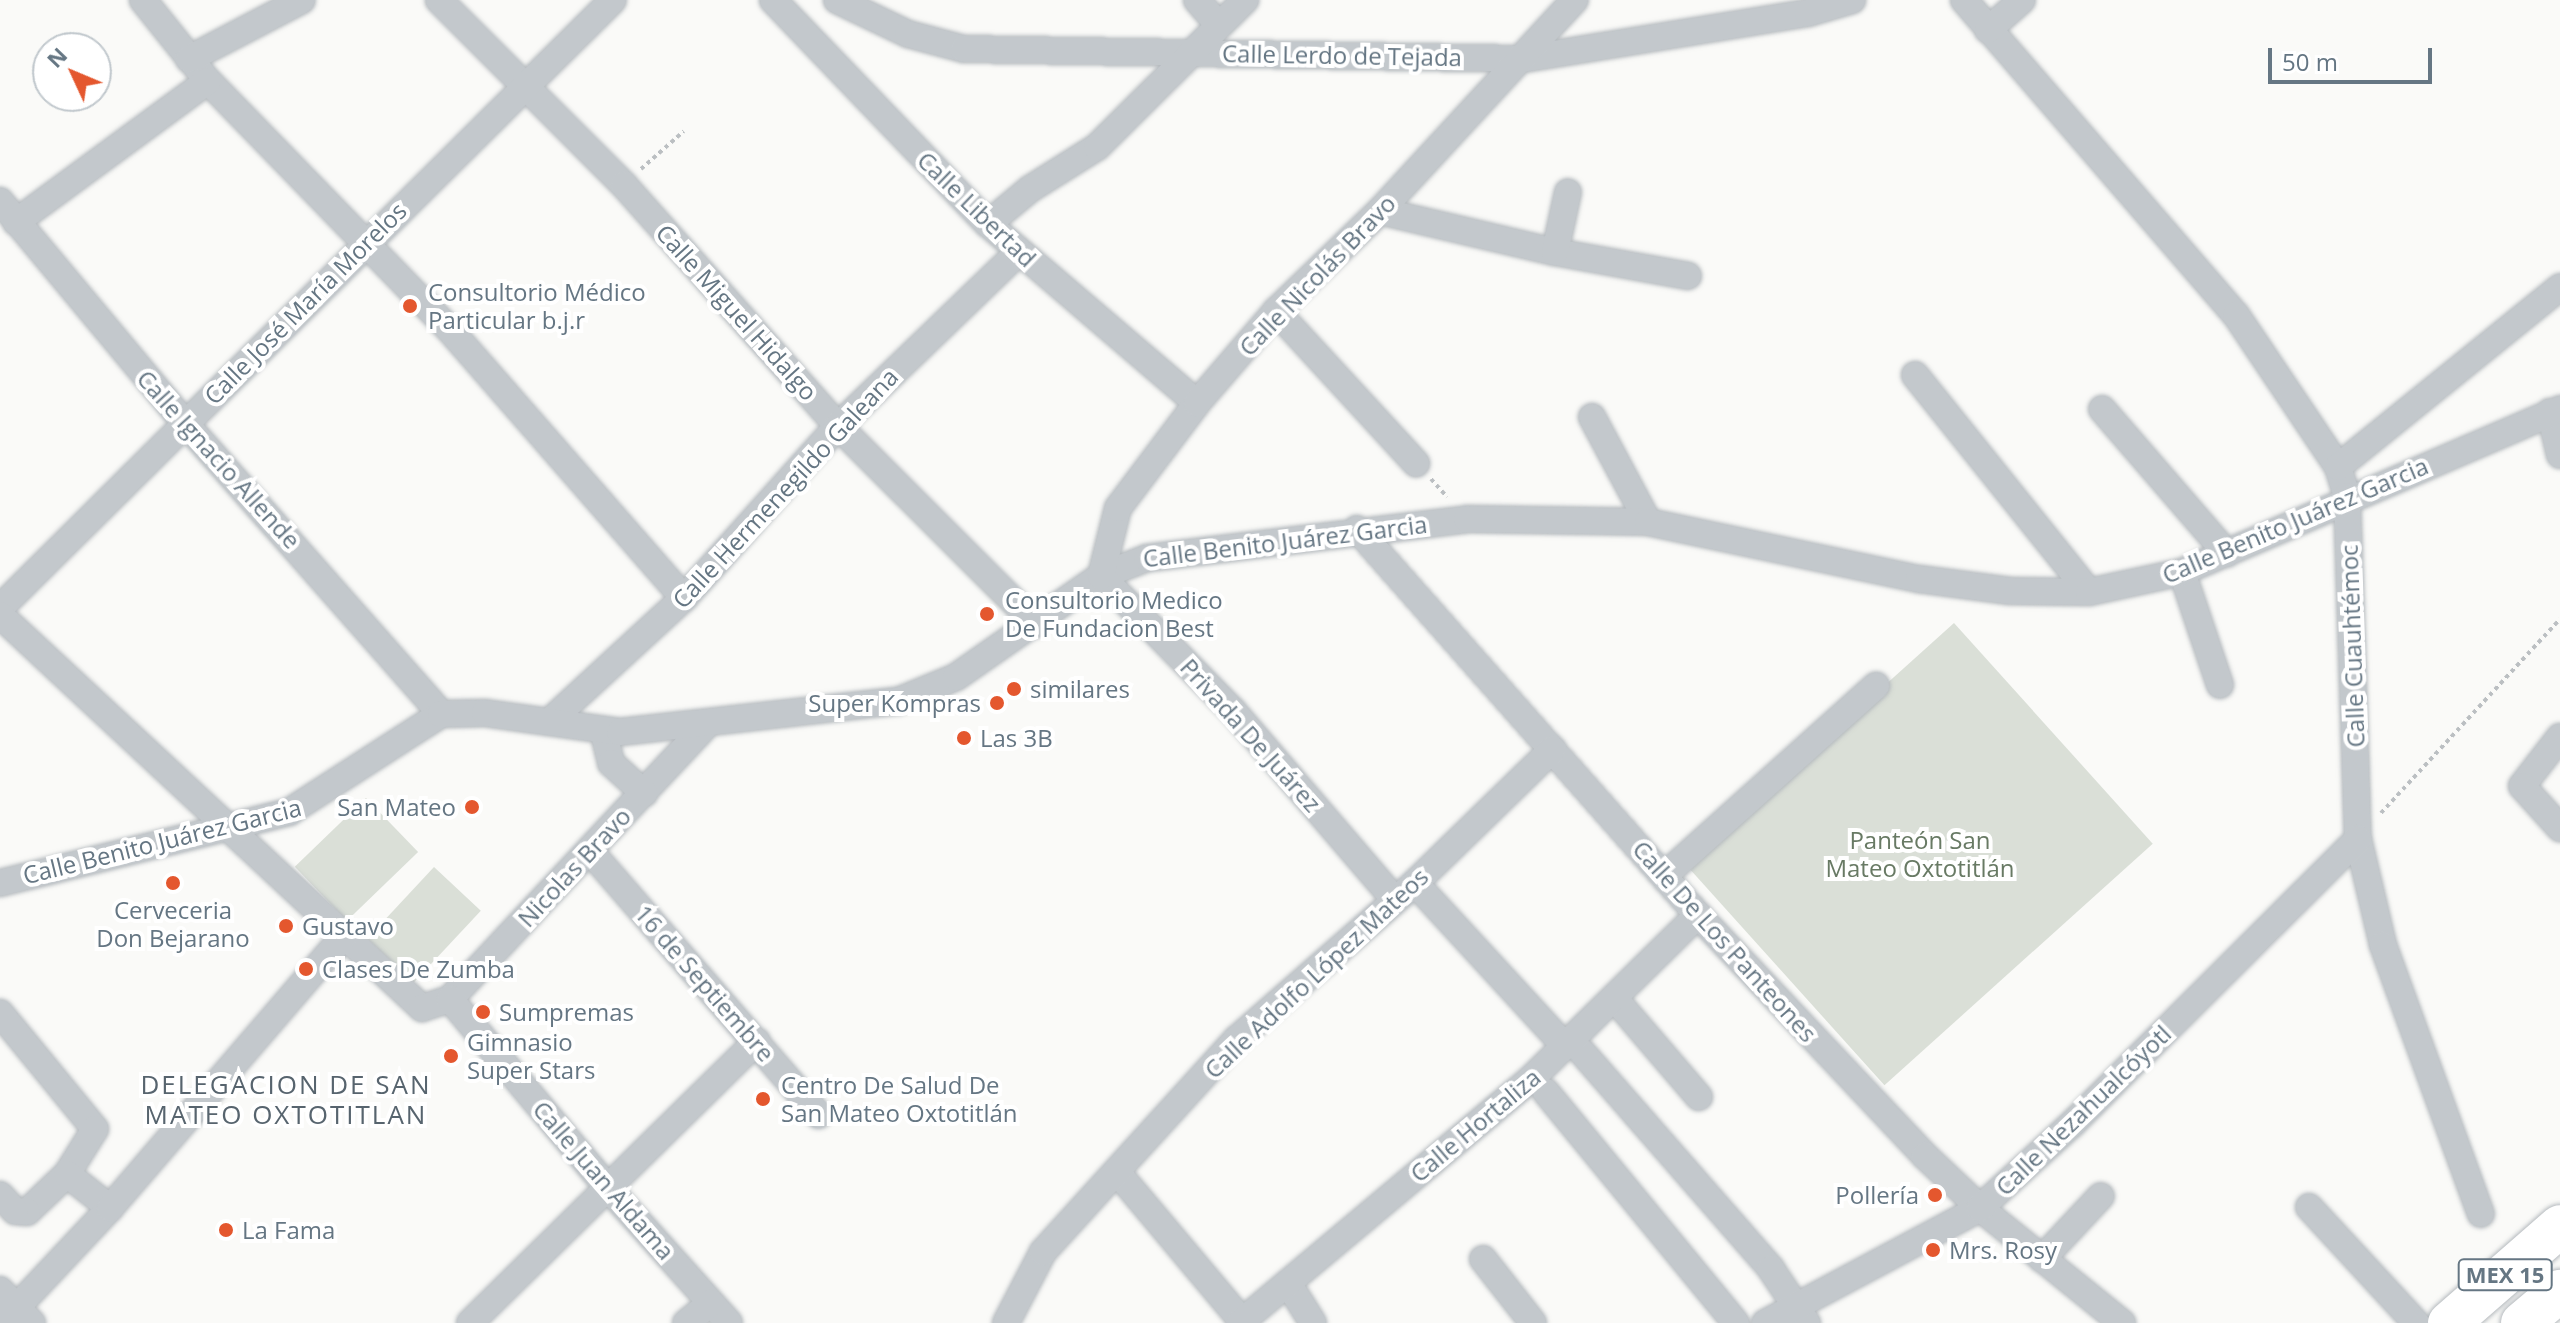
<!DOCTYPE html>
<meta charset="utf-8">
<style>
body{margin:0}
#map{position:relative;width:2560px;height:1323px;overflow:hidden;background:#fafaf8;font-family:"Open Sans",sans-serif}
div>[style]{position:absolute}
.green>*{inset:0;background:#dadfd7;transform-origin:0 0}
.path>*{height:4px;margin-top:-2px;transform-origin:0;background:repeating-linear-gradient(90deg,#bbbfc2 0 4px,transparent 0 8px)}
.roads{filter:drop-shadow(0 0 2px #b5babe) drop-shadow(0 0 2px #b5babe)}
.street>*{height:26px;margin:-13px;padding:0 13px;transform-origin:13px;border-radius:13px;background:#c3c8cc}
.primary>*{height:42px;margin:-21px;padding:0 21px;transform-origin:21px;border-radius:21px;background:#fff}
.dots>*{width:22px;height:22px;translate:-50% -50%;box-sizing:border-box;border:4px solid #fff;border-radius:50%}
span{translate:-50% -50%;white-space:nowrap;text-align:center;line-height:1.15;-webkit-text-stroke:8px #fff;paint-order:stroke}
.shield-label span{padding:2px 6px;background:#fff;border:2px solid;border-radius:6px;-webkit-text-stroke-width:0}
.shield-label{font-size:22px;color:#657683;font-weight:700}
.street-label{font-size:24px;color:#657683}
.poi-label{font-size:24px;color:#657683}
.left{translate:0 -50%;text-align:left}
.right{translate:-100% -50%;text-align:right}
.park-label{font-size:24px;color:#687a64}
.neighbourhood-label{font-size:26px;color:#57646e;letter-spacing:2px}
.north{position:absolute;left:32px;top:32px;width:80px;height:80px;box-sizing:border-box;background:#fff;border:2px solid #c1c8cd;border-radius:50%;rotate:314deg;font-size:22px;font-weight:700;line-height:32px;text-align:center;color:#657683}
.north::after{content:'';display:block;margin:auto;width:28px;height:36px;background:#e4572e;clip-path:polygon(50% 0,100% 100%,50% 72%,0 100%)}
.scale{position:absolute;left:2268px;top:48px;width:164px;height:36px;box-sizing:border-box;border:4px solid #657683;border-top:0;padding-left:10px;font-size:24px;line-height:28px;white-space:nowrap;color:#657683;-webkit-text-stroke:6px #fff;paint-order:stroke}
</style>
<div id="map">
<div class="green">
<i style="left:1954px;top:623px;width:297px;height:361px;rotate:48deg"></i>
<i style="left:366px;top:798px;width:75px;height:99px;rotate:46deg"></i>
<i style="left:434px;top:867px;width:64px;height:98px;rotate:43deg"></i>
</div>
<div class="path">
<i style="left:641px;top:169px;width:57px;rotate:-41.5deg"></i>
<i style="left:1431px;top:479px;width:24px;rotate:48deg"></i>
<i style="left:2381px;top:813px;width:264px;rotate:-47.3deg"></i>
</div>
<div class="roads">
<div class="street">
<i style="left:143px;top:0;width:104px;rotate:51.3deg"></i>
<i style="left:208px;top:81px;width:347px;rotate:45.8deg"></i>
<i style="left:450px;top:330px;width:356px;rotate:48.9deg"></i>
<i style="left:439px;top:0;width:262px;rotate:45deg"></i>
<i style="left:624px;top:185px;width:322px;rotate:48.4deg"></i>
<i style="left:838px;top:426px;width:280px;rotate:45deg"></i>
<i style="left:773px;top:0;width:310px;rotate:46.2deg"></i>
<i style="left:988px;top:224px;width:275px;rotate:40.6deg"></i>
<i style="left:837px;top:0;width:79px;rotate:25.6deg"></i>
<i style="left:908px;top:34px;width:58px;rotate:15deg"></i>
<i style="left:964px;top:49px;width:559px;rotate:1.02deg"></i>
<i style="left:1523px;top:59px;width:289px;rotate:-9.2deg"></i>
<i style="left:1808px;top:13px;width:46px;rotate:-16.5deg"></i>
<i style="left:1197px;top:0;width:32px;rotate:49deg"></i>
<i style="left:1964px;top:0;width:416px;rotate:49.2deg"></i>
<i style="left:2236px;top:315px;width:183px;rotate:56.1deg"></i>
<i style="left:2338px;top:467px;width:30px;rotate:73deg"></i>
<i style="left:2347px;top:496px;width:343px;rotate:88.2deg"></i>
<i style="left:2358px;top:839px;width:109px;rotate:76.7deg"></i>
<i style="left:2383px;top:945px;width:286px;rotate:70deg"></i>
<i style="left:1988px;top:30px;width:45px;rotate:-41.4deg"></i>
<i style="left:189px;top:59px;width:127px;rotate:-27.6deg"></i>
<i style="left:0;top:201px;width:288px;rotate:50.2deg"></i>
<i style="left:184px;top:422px;width:389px;rotate:48.6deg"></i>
<i style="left:1380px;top:211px;width:180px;rotate:13.2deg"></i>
<i style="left:1555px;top:252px;width:135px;rotate:10.2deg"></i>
<i style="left:16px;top:222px;width:238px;rotate:-36.3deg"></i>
<i style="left:988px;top:224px;width:55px;rotate:-39.8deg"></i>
<i style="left:1030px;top:189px;width:79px;rotate:-32.1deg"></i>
<i style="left:1097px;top:147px;width:209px;rotate:-44.8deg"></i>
<i style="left:1555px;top:252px;width:61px;rotate:-77.8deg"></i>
<i style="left:1276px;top:311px;width:207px;rotate:47.4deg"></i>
<i style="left:1915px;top:375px;width:278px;rotate:51.3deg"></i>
<i style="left:2102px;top:409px;width:191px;rotate:49.2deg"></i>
<i style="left:2550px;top:412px;width:44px;rotate:76.9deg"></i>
<i style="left:1592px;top:417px;width:119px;rotate:61.9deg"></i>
<i style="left:2338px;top:467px;width:286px;rotate:-39deg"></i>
<i style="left:1357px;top:529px;width:515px;rotate:48.54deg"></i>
<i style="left:1698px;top:915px;width:331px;rotate:46.7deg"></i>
<i style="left:1925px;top:1156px;width:76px;rotate:43.4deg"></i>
<i style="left:1980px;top:1208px;width:183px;rotate:39deg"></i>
<i style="left:2182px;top:572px;width:119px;rotate:71.4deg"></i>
<i style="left:0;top:608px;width:863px;rotate:-44.77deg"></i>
<i style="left:0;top:615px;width:577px;rotate:42.96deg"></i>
<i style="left:422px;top:1008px;width:29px;rotate:-18deg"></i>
<i style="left:450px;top:999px;width:375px;rotate:-46.9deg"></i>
<i style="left:549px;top:722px;width:183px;rotate:-42.6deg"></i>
<i style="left:684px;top:598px;width:231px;rotate:-48.2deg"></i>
<i style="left:838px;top:426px;width:251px;rotate:-43.9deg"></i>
<i style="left:603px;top:730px;width:34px;rotate:76deg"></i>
<i style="left:611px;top:763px;width:45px;rotate:42.3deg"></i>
<i style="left:2560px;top:737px;width:62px;rotate:127.8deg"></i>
<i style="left:2522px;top:786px;width:57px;rotate:47.9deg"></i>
<i style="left:590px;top:851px;width:349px;rotate:49.1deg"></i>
<i style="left:1664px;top:876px;width:285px;rotate:-41.9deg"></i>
<i style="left:0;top:883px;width:298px;rotate:-13.8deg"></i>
<i style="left:289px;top:812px;width:181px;rotate:-32.8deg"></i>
<i style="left:441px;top:714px;width:44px;rotate:-1.3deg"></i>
<i style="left:485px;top:713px;width:136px;rotate:8deg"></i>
<i style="left:620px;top:732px;width:280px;rotate:-6.4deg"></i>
<i style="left:898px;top:701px;width:63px;rotate:-22.5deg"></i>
<i style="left:956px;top:677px;width:177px;rotate:-34.9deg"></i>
<i style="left:1101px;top:576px;width:49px;rotate:-21.4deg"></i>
<i style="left:1147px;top:558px;width:322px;rotate:-6.9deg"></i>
<i style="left:1467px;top:519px;width:181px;rotate:0.9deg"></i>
<i style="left:1648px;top:522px;width:277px;rotate:11.9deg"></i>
<i style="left:1919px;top:579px;width:92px;rotate:7.5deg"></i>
<i style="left:2010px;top:591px;width:79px;rotate:0.7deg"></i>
<i style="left:2089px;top:592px;width:95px;rotate:-12.1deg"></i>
<i style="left:2182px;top:572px;width:412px;rotate:-23.3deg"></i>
<i style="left:1415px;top:883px;width:222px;rotate:47.4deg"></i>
<i style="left:1395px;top:900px;width:249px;rotate:-130.6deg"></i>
<i style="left:1233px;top:711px;width:189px;rotate:-134.4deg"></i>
<i style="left:1101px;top:576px;width:70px;rotate:-76deg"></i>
<i style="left:1118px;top:508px;width:131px;rotate:-53deg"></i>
<i style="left:1197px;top:403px;width:121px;rotate:-49.3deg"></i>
<i style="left:1276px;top:311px;width:144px;rotate:-43.9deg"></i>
<i style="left:1380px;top:211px;width:287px;rotate:-47.3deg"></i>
<i style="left:450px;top:999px;width:246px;rotate:50.1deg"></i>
<i style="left:608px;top:1188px;width:181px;rotate:48.1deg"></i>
<i style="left:1615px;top:999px;width:129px;rotate:49.4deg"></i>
<i style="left:0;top:1013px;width:150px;rotate:50.7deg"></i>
<i style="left:95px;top:1129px;width:53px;rotate:121.9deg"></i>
<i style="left:67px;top:1174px;width:55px;rotate:136.5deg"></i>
<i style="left:27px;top:1212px;width:12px;rotate:-175deg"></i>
<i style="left:15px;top:1211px;width:22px;rotate:-133deg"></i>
<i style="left:1582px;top:1052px;width:288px;rotate:48.9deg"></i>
<i style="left:1771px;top:1269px;width:65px;rotate:56.3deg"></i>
<i style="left:1546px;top:1092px;width:299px;rotate:50.6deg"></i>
<i style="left:1117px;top:1172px;width:194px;rotate:50deg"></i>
<i style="left:67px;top:1174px;width:55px;rotate:38.3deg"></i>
<i style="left:2309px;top:1207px;width:158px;rotate:47.3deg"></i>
<i style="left:1483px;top:1259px;width:81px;rotate:52deg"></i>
<i style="left:2042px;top:1259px;width:86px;rotate:-46.9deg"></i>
<i style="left:1288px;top:1283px;width:47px;rotate:58deg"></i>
<i style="left:0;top:1290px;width:46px;rotate:45.9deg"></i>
<i style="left:2px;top:1323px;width:158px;rotate:-46.8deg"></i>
<i style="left:110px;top:1208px;width:356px;rotate:-49.3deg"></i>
<i style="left:470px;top:1323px;width:402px;rotate:-44.5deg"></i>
<i style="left:686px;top:1323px;width:32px;rotate:-39deg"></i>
<i style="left:1006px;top:1323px;width:80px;rotate:-62.5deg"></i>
<i style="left:1043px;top:1252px;width:288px;rotate:-47.7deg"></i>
<i style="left:1237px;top:1039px;width:237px;rotate:-41.2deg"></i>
<i style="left:1415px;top:883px;width:192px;rotate:-44.2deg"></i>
<i style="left:1240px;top:1323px;width:381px;rotate:-40deg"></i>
<i style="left:1532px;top:1078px;width:233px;rotate:-44.5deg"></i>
<i style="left:1765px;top:1323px;width:244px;rotate:-28.1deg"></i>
<i style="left:1980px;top:1208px;width:125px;rotate:-42.4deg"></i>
<i style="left:2072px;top:1124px;width:404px;rotate:-44.9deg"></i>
</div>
<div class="primary">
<i style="left:2449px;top:1323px;width:147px;rotate:-41.1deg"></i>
<i style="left:2522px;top:1323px;width:50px;rotate:-40.1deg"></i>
</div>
</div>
<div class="dots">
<i style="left:410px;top:306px;background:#e4572e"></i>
<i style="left:987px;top:614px;background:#e4572e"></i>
<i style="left:1014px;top:689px;background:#e4572e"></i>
<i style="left:997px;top:703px;background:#e4572e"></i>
<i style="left:964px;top:738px;background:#e4572e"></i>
<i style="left:472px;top:807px;background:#e4572e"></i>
<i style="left:173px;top:883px;background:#e4572e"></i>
<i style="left:286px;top:926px;background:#e4572e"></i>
<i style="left:306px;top:969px;background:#e4572e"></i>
<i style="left:483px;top:1012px;background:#e4572e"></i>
<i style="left:451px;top:1056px;background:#e4572e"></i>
<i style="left:763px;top:1099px;background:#e4572e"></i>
<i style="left:1935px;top:1195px;background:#e4572e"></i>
<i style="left:226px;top:1230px;background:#e4572e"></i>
<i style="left:1933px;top:1250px;background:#e4572e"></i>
</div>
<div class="shield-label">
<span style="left:2505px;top:1275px">MEX 15</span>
</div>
<div class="street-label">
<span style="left:1342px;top:55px;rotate:1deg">Calle Lerdo de Tejada</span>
<span style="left:977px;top:209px;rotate:44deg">Calle Libertad</span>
<span style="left:1317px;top:275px;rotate:-46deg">Calle Nicolás Bravo</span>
<span style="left:305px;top:303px;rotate:-45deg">Calle José María Morelos</span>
<span style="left:737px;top:312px;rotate:48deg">Calle Miguel Hidalgo</span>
<span style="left:219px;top:459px;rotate:48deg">Calle Ignacio Allende</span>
<span style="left:785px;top:488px;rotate:-47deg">Calle Hermenegildo Galeana</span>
<span style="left:2295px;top:520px;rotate:-23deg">Calle Benito Juárez Garcia</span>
<span style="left:1285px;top:541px;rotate:-7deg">Calle Benito Juárez Garcia</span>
<span style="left:2352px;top:646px;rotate:-92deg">Calle Cuauhtémoc</span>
<span style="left:1251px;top:735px;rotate:48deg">Privada De Juárez</span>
<span style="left:162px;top:841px;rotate:-14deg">Calle Benito Juárez Garcia</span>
<span style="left:574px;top:867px;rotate:-47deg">Nicolas Bravo</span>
<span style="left:1725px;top:941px;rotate:48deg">Calle De Los Panteones</span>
<span style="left:1316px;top:973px;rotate:-43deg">Calle Adolfo López Mateos</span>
<span style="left:705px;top:983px;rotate:49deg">16 de Septiembre</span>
<span style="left:2083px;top:1110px;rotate:-44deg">Calle Nezahualcóyotl</span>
<span style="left:1475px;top:1125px;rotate:-40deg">Calle Hortaliza</span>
<span style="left:604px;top:1180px;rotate:49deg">Calle Juan Aldama</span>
</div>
<div class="poi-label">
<span class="left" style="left:428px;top:306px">Consultorio Médico<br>Particular b.j.r</span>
<span class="left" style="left:1005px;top:614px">Consultorio Medico<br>De Fundacion Best</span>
<span class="left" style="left:1030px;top:689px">similares</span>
<span class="right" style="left:981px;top:703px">Super Kompras</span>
<span class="left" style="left:980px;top:738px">Las 3B</span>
<span class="right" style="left:456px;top:807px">San Mateo</span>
<span style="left:173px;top:924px">Cerveceria<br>Don Bejarano</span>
<span class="left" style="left:302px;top:926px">Gustavo</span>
<span class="left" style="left:322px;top:969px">Clases De Zumba</span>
<span class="left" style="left:499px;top:1012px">Sumpremas</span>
<span class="left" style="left:467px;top:1056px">Gimnasio<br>Super Stars</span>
<span class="left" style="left:781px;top:1099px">Centro De Salud De<br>San Mateo Oxtotitlán</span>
<span class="right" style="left:1919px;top:1195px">Pollería</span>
<span class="left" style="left:242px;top:1230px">La Fama</span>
<span class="left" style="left:1949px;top:1250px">Mrs. Rosy</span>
</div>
<div class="park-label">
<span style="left:1920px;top:854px">Panteón San<br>Mateo Oxtotitlán</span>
</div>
<div class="neighbourhood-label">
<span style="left:286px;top:1100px">DELEGACION DE SAN<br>MATEO OXTOTITLAN</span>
</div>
<div class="north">N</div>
<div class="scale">50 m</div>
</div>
